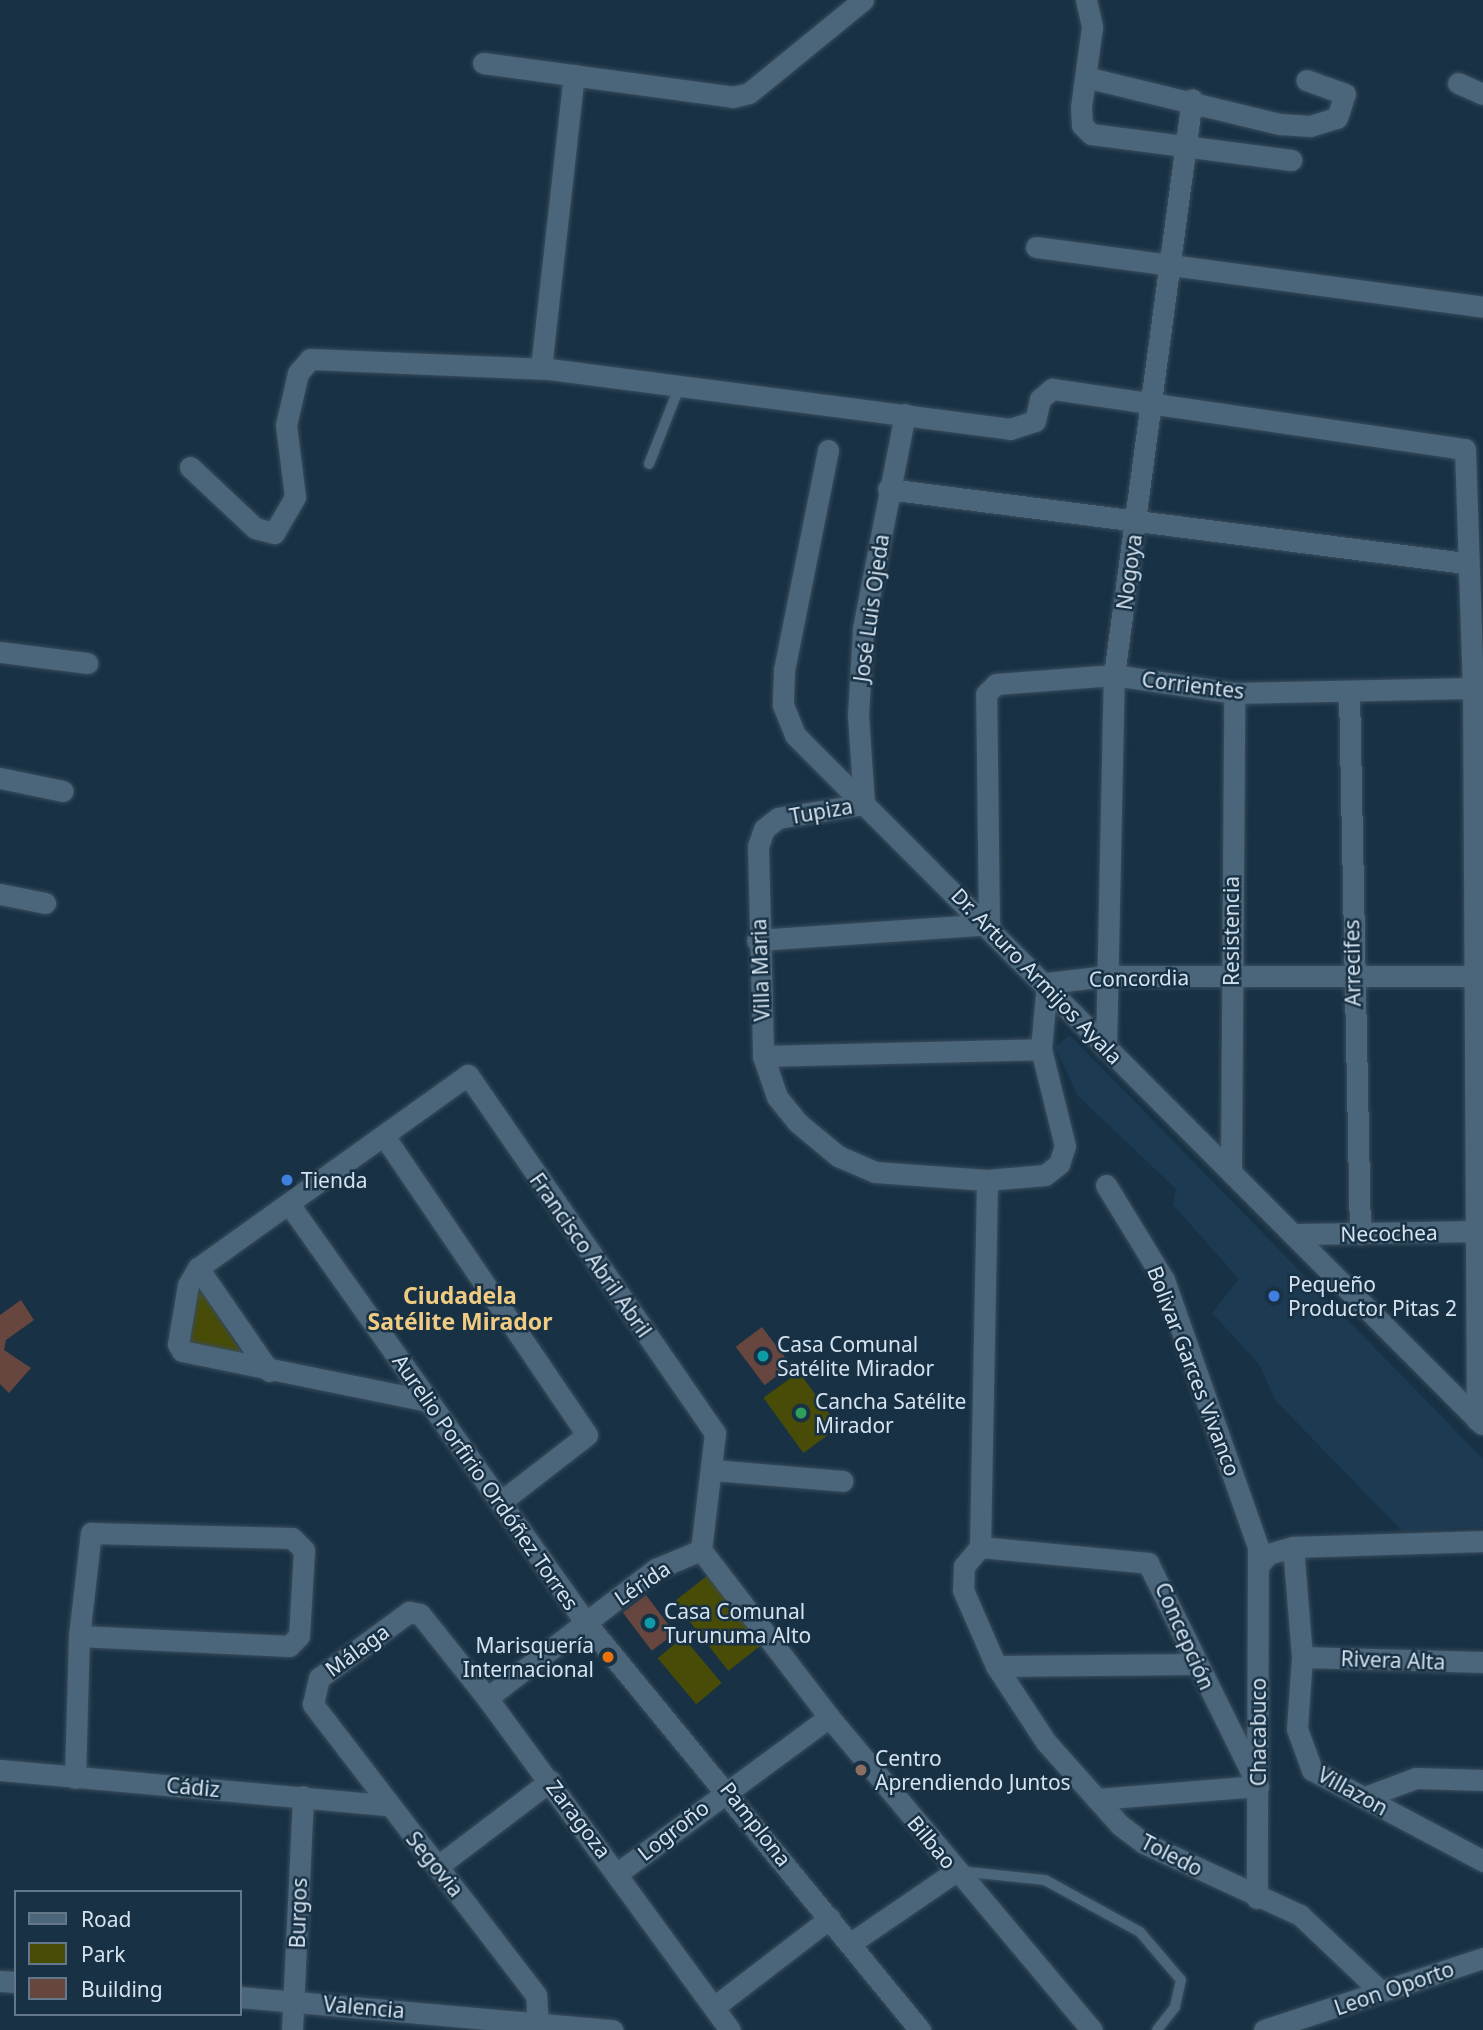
<!DOCTYPE html>
<meta charset="utf-8">
<style>
body{margin:0}
#map{position:relative;width:1483px;height:2030px;overflow:hidden;background:#183144;font-family:"Noto Sans",sans-serif}
div>[style]{position:absolute}
.built>*{inset:0;background:#1c3a52}
.green>*{inset:0;background:#484c06;transform-origin:0 0}
.building>*{inset:0;background:#66463e;transform-origin:0 0}
.roads{filter:drop-shadow(0 0 2px #394d5d) drop-shadow(0 0 2px #394d5d)}
.lane>*{height:10px;margin:-5px;padding:0 5px;transform-origin:5px;border-radius:5px;background:#4b657a}
.street>*{height:21px;margin:-10.5px;padding:0 10.5px;transform-origin:10.5px;border-radius:10.5px;background:#4b657a}
.dots>*{width:19px;height:19px;translate:-50% -50%;box-sizing:border-box;border:4px solid #183144;border-radius:50%}
span{translate:-50% -50%;white-space:nowrap;text-align:center;line-height:1.15;-webkit-text-stroke:5px #183144;paint-order:stroke}
.street-label{font-size:21px;color:#d5e3f0}
.poi-label{font-size:21px;color:#d5e3f0}
.left{translate:0 -50%;text-align:left}
.right{translate:-100% -50%;text-align:right}
.neighbourhood-label{font-size:23px;color:#f0cc83;font-weight:700}
.legend{position:absolute;left:14px;top:1890px;width:228px;height:126px;box-sizing:border-box;background:#183144;border:2px solid #647889;margin:0;padding:9px 12px;list-style:none;font-size:21px;color:#d5e3f0}
.legend li{display:flex;align-items:center;gap:14px;height:35px}
.legend b{width:35px;border:2px solid #647889}
</style>
<div id="map">
<div class="built">
<i style="clip-path:polygon(1070px 1035px,1483px 1459px,1483px 1527px,1402px 1531px,1275px 1400px,1259px 1364px,1212px 1313px,1239px 1279px,1173px 1205px,1176px 1189px,1078px 1096px,1055px 1047px)"></i>
</div>
<div class="green">
<i style="clip-path:polygon(199px 1287px,244px 1356px,186px 1343px)"></i>
<i style="left:799px;top:1372px;width:68px;height:44px;rotate:54deg"></i>
<i style="left:712px;top:1572px;width:88px;height:48px;rotate:52deg"></i>
<i style="left:683px;top:1637px;width:60px;height:33px;rotate:50deg"></i>
</div>
<div class="building">
<i style="clip-path:polygon(21px 1300px,34px 1320px,6px 1340px,4px 1350px,31px 1368px,9px 1393px,0 1384px,0 1315px)"></i>
<i style="left:762px;top:1327px;width:48px;height:33px;rotate:53deg"></i>
<i style="left:646px;top:1595px;width:48px;height:29px;rotate:53deg"></i>
</div>
<div class="roads">
<div class="lane">
<i style="left:649px;top:464px;width:85px;rotate:-68.6deg"></i>
<i style="left:959px;top:1871px;width:86px;rotate:6deg"></i>
<i style="left:1045px;top:1880px;width:108px;rotate:28.7deg"></i>
<i style="left:1140px;top:1932px;width:63px;rotate:49.5deg"></i>
<i style="left:1181px;top:1980px;width:28px;rotate:103deg"></i>
<i style="left:1175px;top:2007px;width:29px;rotate:128deg"></i>
</div>
<div class="street">
<i style="left:1086px;top:0;width:28px;rotate:77deg"></i>
<i style="left:1092px;top:27px;width:81px;rotate:97.8deg"></i>
<i style="left:1081px;top:107px;width:18px;rotate:87deg"></i>
<i style="left:1082px;top:125px;width:13px;rotate:45deg"></i>
<i style="left:1091px;top:134px;width:202px;rotate:7.4deg"></i>
<i style="left:483px;top:63px;width:252px;rotate:7.7deg"></i>
<i style="left:733px;top:97px;width:16px;rotate:-14deg"></i>
<i style="left:749px;top:93px;width:147px;rotate:-39.2deg"></i>
<i style="left:1085px;top:77px;width:201px;rotate:13.6deg"></i>
<i style="left:1280px;top:124px;width:30px;rotate:4deg"></i>
<i style="left:1310px;top:126px;width:28px;rotate:-17deg"></i>
<i style="left:1337px;top:118px;width:25px;rotate:-72deg"></i>
<i style="left:1345px;top:94px;width:41px;rotate:-160.3deg"></i>
<i style="left:1458px;top:83px;width:27px;rotate:24deg"></i>
<i style="left:1036px;top:247px;width:451px;rotate:7.6deg"></i>
<i style="left:541px;top:368px;width:295px;rotate:-83.6deg"></i>
<i style="left:905px;top:414px;width:219px;rotate:101.1deg"></i>
<i style="left:863px;top:629px;width:86px;rotate:93.3deg"></i>
<i style="left:858px;top:715px;width:89px;rotate:86.1deg"></i>
<i style="left:864px;top:804px;width:87px;rotate:170.8deg"></i>
<i style="left:778px;top:818px;width:18px;rotate:142deg"></i>
<i style="left:764px;top:829px;width:18px;rotate:109deg"></i>
<i style="left:758px;top:846px;width:210px;rotate:88.6deg"></i>
<i style="left:763px;top:1056px;width:43px;rotate:71.1deg"></i>
<i style="left:777px;top:1097px;width:32px;rotate:51deg"></i>
<i style="left:797px;top:1122px;width:53px;rotate:39.7deg"></i>
<i style="left:838px;top:1156px;width:40px;rotate:23.4deg"></i>
<i style="left:875px;top:1172px;width:112px;rotate:4.1deg"></i>
<i style="left:987px;top:1180px;width:58px;rotate:-4.9deg"></i>
<i style="left:1045px;top:1175px;width:18px;rotate:-38deg"></i>
<i style="left:1059px;top:1164px;width:19px;rotate:-72deg"></i>
<i style="left:1065px;top:1146px;width:100px;rotate:-103.9deg"></i>
<i style="left:1041px;top:1049px;width:66px;rotate:-84.8deg"></i>
<i style="left:1047px;top:983px;width:60px;rotate:-6.7deg"></i>
<i style="left:1107px;top:976px;width:376px"></i>
<i style="left:828px;top:450px;width:225px;rotate:101.3deg"></i>
<i style="left:784px;top:671px;width:34px;rotate:92deg"></i>
<i style="left:783px;top:705px;width:32px;rotate:68deg"></i>
<i style="left:795px;top:735px;width:973px;rotate:45.08deg"></i>
<i style="left:190px;top:467px;width:89px;rotate:43.2deg"></i>
<i style="left:255px;top:528px;width:20px;rotate:15deg"></i>
<i style="left:274px;top:533px;width:42px;rotate:-59.7deg"></i>
<i style="left:295px;top:497px;width:73px;rotate:-97.1deg"></i>
<i style="left:286px;top:425px;width:53px;rotate:-77deg"></i>
<i style="left:298px;top:373px;width:18px;rotate:-49deg"></i>
<i style="left:310px;top:359px;width:239px;rotate:2.4deg"></i>
<i style="left:549px;top:369px;width:465px;rotate:7.4deg"></i>
<i style="left:1010px;top:429px;width:26px;rotate:-18deg"></i>
<i style="left:1035px;top:421px;width:23px;rotate:-77deg"></i>
<i style="left:1040px;top:399px;width:16px;rotate:-40deg"></i>
<i style="left:1052px;top:389px;width:417px;rotate:8.3deg"></i>
<i style="left:1465px;top:449px;width:238px;rotate:88.1deg"></i>
<i style="left:1473px;top:687px;width:733px;rotate:89.69deg"></i>
<i style="left:888px;top:489px;width:582px;rotate:7.31deg"></i>
<i style="left:0;top:652px;width:88px;rotate:7.2deg"></i>
<i style="left:1349px;top:691px;width:543px;rotate:88.84deg"></i>
<i style="left:0;top:778px;width:64px;rotate:11.7deg"></i>
<i style="left:0;top:894px;width:46px;rotate:11.3deg"></i>
<i style="left:757px;top:940px;width:233px;rotate:-3.9deg"></i>
<i style="left:989px;top:924px;width:230px;rotate:-90.7deg"></i>
<i style="left:986px;top:694px;width:14px;rotate:-45deg"></i>
<i style="left:996px;top:684px;width:118px;rotate:-4.4deg"></i>
<i style="left:1114px;top:675px;width:121px;rotate:8.5deg"></i>
<i style="left:1234px;top:693px;width:249px;rotate:-1.2deg"></i>
<i style="left:1106px;top:1048px;width:373px;rotate:-88.8deg"></i>
<i style="left:1114px;top:675px;width:581px;rotate:-82.29deg"></i>
<i style="left:763px;top:1056px;width:278px;rotate:-1.4deg"></i>
<i style="left:384px;top:1136px;width:361px;rotate:55.8deg"></i>
<i style="left:587px;top:1435px;width:106px;rotate:142.3deg"></i>
<i style="left:1231px;top:1169px;width:476px;rotate:-89.6deg"></i>
<i style="left:1106px;top:1185px;width:111px;rotate:58.6deg"></i>
<i style="left:1164px;top:1280px;width:283px;rotate:70.6deg"></i>
<i style="left:1258px;top:1547px;width:351px;rotate:90.2deg"></i>
<i style="left:289px;top:1204px;width:514px;rotate:54.67deg"></i>
<i style="left:586px;top:1623px;width:527px;rotate:50.63deg"></i>
<i style="left:1294px;top:1234px;width:189px;rotate:-0.9deg"></i>
<i style="left:198px;top:1268px;width:125px;rotate:55.4deg"></i>
<i style="left:428px;top:1401px;width:251px;rotate:-168.5deg"></i>
<i style="left:182px;top:1351px;width:8px;rotate:-120deg"></i>
<i style="left:178px;top:1344px;width:60px;rotate:-80.4deg"></i>
<i style="left:188px;top:1285px;width:20px;rotate:-60deg"></i>
<i style="left:198px;top:1268px;width:332px;rotate:-35.6deg"></i>
<i style="left:468px;top:1075px;width:435px;rotate:55.4deg"></i>
<i style="left:715px;top:1433px;width:118px;rotate:96.8deg"></i>
<i style="left:713px;top:1470px;width:130px;rotate:4.8deg"></i>
<i style="left:980px;top:1547px;width:25px;rotate:130deg"></i>
<i style="left:964px;top:1566px;width:24px;rotate:92deg"></i>
<i style="left:963px;top:1590px;width:83px;rotate:66.5deg"></i>
<i style="left:996px;top:1666px;width:91px;rotate:56.7deg"></i>
<i style="left:1046px;top:1742px;width:111px;rotate:48.3deg"></i>
<i style="left:1120px;top:1825px;width:30px;rotate:37deg"></i>
<i style="left:1144px;top:1843px;width:172px;rotate:24.8deg"></i>
<i style="left:1300px;top:1915px;width:110px;rotate:43.5deg"></i>
<i style="left:980px;top:1547px;width:169px;rotate:5.4deg"></i>
<i style="left:1148px;top:1563px;width:249px;rotate:63.7deg"></i>
<i style="left:1258px;top:1786px;width:162px;rotate:175.4deg"></i>
<i style="left:980px;top:1547px;width:367px;rotate:-88.9deg"></i>
<i style="left:1293px;top:1547px;width:110px;rotate:85.3deg"></i>
<i style="left:1302px;top:1657px;width:72px;rotate:94deg"></i>
<i style="left:1297px;top:1729px;width:44px;rotate:69.9deg"></i>
<i style="left:1312px;top:1770px;width:194px;rotate:28deg"></i>
<i style="left:701px;top:1550px;width:210px;rotate:52.5deg"></i>
<i style="left:829px;top:1717px;width:409px;rotate:50deg"></i>
<i style="left:1258px;top:1566px;width:16px;rotate:-50deg"></i>
<i style="left:1268px;top:1554px;width:26px;rotate:-16deg"></i>
<i style="left:1293px;top:1547px;width:190px;rotate:-1.8deg"></i>
<i style="left:1302px;top:1657px;width:181px;rotate:1.6deg"></i>
<i style="left:996px;top:1666px;width:199px;rotate:-0.6deg"></i>
<i style="left:487px;top:1698px;width:213px;rotate:-37.4deg"></i>
<i style="left:656px;top:1569px;width:49px;rotate:-22.9deg"></i>
<i style="left:0;top:1770px;width:388px;rotate:5.2deg"></i>
<i style="left:75px;top:1778px;width:142px;rotate:-88.4deg"></i>
<i style="left:79px;top:1636px;width:104px;rotate:-83.4deg"></i>
<i style="left:91px;top:1533px;width:201px;rotate:1.4deg"></i>
<i style="left:292px;top:1538px;width:17px;rotate:45deg"></i>
<i style="left:304px;top:1550px;width:86px;rotate:93.3deg"></i>
<i style="left:299px;top:1636px;width:14px;rotate:135deg"></i>
<i style="left:289px;top:1646px;width:210px;rotate:-177.3deg"></i>
<i style="left:1365px;top:1797px;width:54px;rotate:-20.4deg"></i>
<i style="left:1416px;top:1778px;width:67px;rotate:1.7deg"></i>
<i style="left:438px;top:1866px;width:141px;rotate:-37.2deg"></i>
<i style="left:619px;top:1872px;width:261px;rotate:-36.4deg"></i>
<i style="left:851px;top:1943px;width:127px;rotate:-34.4deg"></i>
<i style="left:0;top:1981px;width:16px;rotate:4deg"></i>
<i style="left:240px;top:1997px;width:374px;rotate:5.1deg"></i>
<i style="left:714px;top:2007px;width:146px;rotate:-37.5deg"></i>
<i style="left:292px;top:2030px;width:234px;rotate:-87.3deg"></i>
<i style="left:538px;top:2030px;width:35px;rotate:-93deg"></i>
<i style="left:536px;top:1995px;width:367px;rotate:-127.5deg"></i>
<i style="left:313px;top:1704px;width:27px;rotate:-77deg"></i>
<i style="left:319px;top:1678px;width:112px;rotate:-36.3deg"></i>
<i style="left:409px;top:1612px;width:11px;rotate:10deg"></i>
<i style="left:420px;top:1614px;width:107px;rotate:51.4deg"></i>
<i style="left:487px;top:1698px;width:411px;rotate:53.8deg"></i>
<i style="left:1264px;top:2030px;width:231px;rotate:-18.2deg"></i>
</div>
</div>
<div class="dots">
<i style="left:287px;top:1180px;background:#3f7fe0"></i>
<i style="left:1274px;top:1296px;background:#3f7fe0"></i>
<i style="left:763px;top:1356px;background:#0f9aa8"></i>
<i style="left:801px;top:1413px;background:#2e9e5b"></i>
<i style="left:650px;top:1623px;background:#0f9aa8"></i>
<i style="left:608px;top:1657px;background:#e8710a"></i>
<i style="left:861px;top:1770px;background:#8d6e63"></i>
</div>
<div class="street-label">
<span style="left:1129px;top:572px;rotate:-82deg">Nogoya</span>
<span style="left:871px;top:608px;rotate:-82deg">José Luis Ojeda</span>
<span style="left:1193px;top:685px;rotate:7deg">Corrientes</span>
<span style="left:821px;top:811px;rotate:-10deg">Tupiza</span>
<span style="left:1231px;top:931px;rotate:-90deg">Resistencia</span>
<span style="left:1352px;top:963px;rotate:-91deg">Arrecifes</span>
<span style="left:760px;top:970px;rotate:-92deg">Villa Maria</span>
<span style="left:1037px;top:976px;rotate:46deg">Dr. Arturo Armijos Ayala</span>
<span style="left:1139px;top:978px;rotate:-1deg">Concordia</span>
<span style="left:1389px;top:1233px;rotate:-1deg">Necochea</span>
<span style="left:591px;top:1255px;rotate:55deg">Francisco Abril Abril</span>
<span style="left:1194px;top:1371px;rotate:69deg">Bolivar Garces Vivanco</span>
<span style="left:486px;top:1482px;rotate:55deg">Aurelio Porfirio Ordóñez Torres</span>
<span style="left:642px;top:1583px;rotate:-34deg">Lérida</span>
<span style="left:1185px;top:1636px;rotate:66deg">Concepción</span>
<span style="left:357px;top:1650px;rotate:-36deg">Málaga</span>
<span style="left:1393px;top:1660px;rotate:2deg">Rivera Alta</span>
<span style="left:1258px;top:1732px;rotate:-90deg">Chacabuco</span>
<span style="left:193px;top:1787px;rotate:5deg">Cádiz</span>
<span style="left:1353px;top:1791px;rotate:29deg">Villazon</span>
<span style="left:579px;top:1819px;rotate:53deg">Zaragoza</span>
<span style="left:756px;top:1824px;rotate:52deg">Pamplona</span>
<span style="left:673px;top:1830px;rotate:-38deg">Logroño</span>
<span style="left:932px;top:1842px;rotate:50deg">Bilbao</span>
<span style="left:1172px;top:1855px;rotate:27deg">Toledo</span>
<span style="left:435px;top:1864px;rotate:51deg">Segovia</span>
<span style="left:298px;top:1913px;rotate:-88deg">Burgos</span>
<span style="left:1394px;top:1988px;rotate:-19deg">Leon Oporto</span>
<span style="left:364px;top:2007px;rotate:5deg">Valencia</span>
</div>
<div class="poi-label">
<span class="left" style="left:301px;top:1180px">Tienda</span>
<span class="left" style="left:1288px;top:1296px">Pequeño<br>Productor Pitas 2</span>
<span class="left" style="left:777px;top:1356px">Casa Comunal<br>Satélite Mirador</span>
<span class="left" style="left:815px;top:1413px">Cancha Satélite<br>Mirador</span>
<span class="left" style="left:664px;top:1623px">Casa Comunal<br>Turunuma Alto</span>
<span class="right" style="left:594px;top:1657px">Marisquería<br>Internacional</span>
<span class="left" style="left:875px;top:1770px">Centro<br>Aprendiendo Juntos</span>
</div>
<div class="neighbourhood-label">
<span style="left:460px;top:1308px">Ciudadela<br>Satélite Mirador</span>
</div>
<ul class="legend">
<li><b style="height:9px;background:#4b657a"></b>Road</li>
<li><b style="height:19px;background:#484c06"></b>Park</li>
<li><b style="height:19px;background:#66463e"></b>Building</li>
</ul>
</div>
